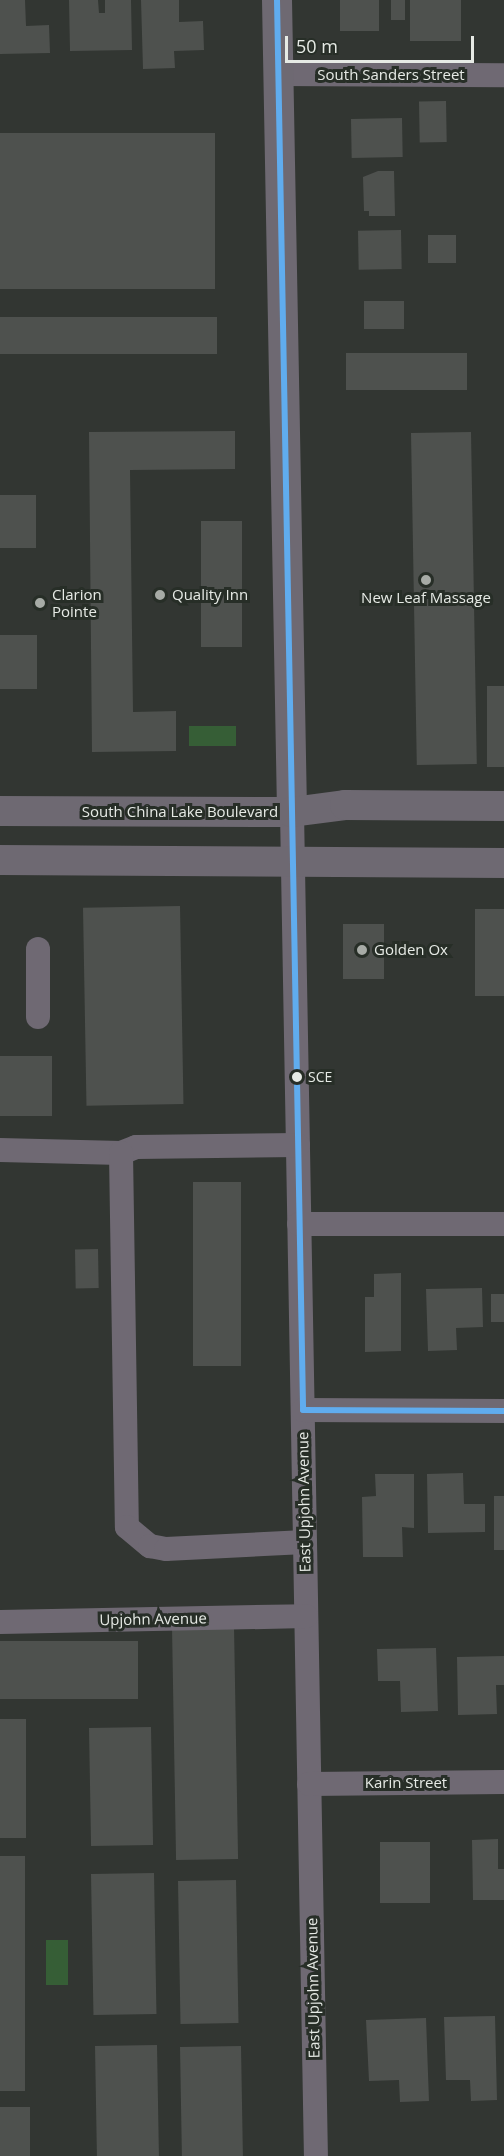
<!DOCTYPE html>
<style>
body{margin:0}
#map{position:relative;width:504px;height:2156px;overflow:hidden;background:#323632;font-family:"Open Sans",sans-serif}
div>[style]{position:absolute}
.water>*{inset:0;background:#365e36;transform-origin:0 0}
.building>*{inset:0;background:#4e514e;transform-origin:0 0}
.minor>*{height:24px;margin:-12px;padding:0 12px;transform-origin:12px;border-radius:12px;background:#6f6973}
.major>*{height:30px;margin:-15px;padding:0 15px;transform-origin:15px;border-radius:15px;background:#6e6972}
.bus-1>*{height:6px;margin:-3px;padding:0 3px;transform-origin:3px;border-radius:3px;background:#60acee}
.dots>*{width:16px;height:16px;translate:-50% -50%;box-sizing:border-box;border:3px solid #272e27;border-radius:50%}
span{translate:-50% -50%;white-space:nowrap;text-align:center;line-height:1.15;-webkit-text-stroke:6px #272e27;paint-order:stroke}
.bus-label{font-size:14px;color:#e6eae5}
.left{translate:0 -50%;text-align:left}
.street-label{font-size:15px;color:#e6eae5}
.poi-label{font-size:15px;color:#e6eae5}
.scale{position:absolute;left:285px;top:36px;width:189px;height:27px;box-sizing:border-box;border:3px solid #e6eae5;border-top:0;padding-left:8px;font-size:18px;line-height:21px;white-space:nowrap;color:#e6eae5;-webkit-text-stroke:4px #272e27;paint-order:stroke}
</style>
<div id="map">
<div class="water">
<i style="left:189px;top:726px;width:47px;height:20px"></i>
<i style="left:46px;top:1940px;width:22px;height:45px"></i>
</div>
<div class="building">
<i style="clip-path:polygon(0 0,25px 0,26px 26px,49px 25px,50px 53px,0 54px)"></i>
<i style="clip-path:polygon(69px 0,98px 0,99px 13px,105px 13px,105px 0,131px 0,132px 50px,70px 51px)"></i>
<i style="clip-path:polygon(141px 0,179px 0,179px 22px,203px 21px,204px 50px,174px 51px,175px 68px,143px 69px)"></i>
<i style="left:340px;top:0;width:39px;height:31px"></i>
<i style="left:391px;top:0;width:14px;height:20px"></i>
<i style="left:410px;top:0;width:51px;height:41px"></i>
<i style="left:446px;top:101px;width:41px;height:27px;rotate:89deg"></i>
<i style="left:402px;top:118px;width:39px;height:51px;rotate:89deg"></i>
<i style="left:0;top:133px;width:215px;height:156px"></i>
<i style="clip-path:polygon(378px 171px,394px 171px,395px 216px,369px 216px,369px 211px,364px 211px,363px 177px)"></i>
<i style="left:401px;top:230px;width:39px;height:43px;rotate:89deg"></i>
<i style="left:428px;top:235px;width:28px;height:28px"></i>
<i style="left:364px;top:301px;width:40px;height:28px"></i>
<i style="left:217px;top:317px;width:37px;height:217px;rotate:90deg"></i>
<i style="left:467px;top:353px;width:37px;height:121px;rotate:90deg"></i>
<i style="clip-path:polygon(235px 431px,235px 469px,130px 470px,133px 712px,176px 711px,176px 751px,92px 752px,89px 432px)"></i>
<i style="left:471px;top:432px;width:332px;height:60px;rotate:89deg"></i>
<i style="left:0;top:495px;width:36px;height:53px"></i>
<i style="left:201px;top:521px;width:41px;height:126px"></i>
<i style="left:0;top:635px;width:37px;height:54px"></i>
<i style="left:504px;top:686px;width:81px;height:17px;rotate:90deg"></i>
<i style="left:180px;top:906px;width:198px;height:97px;rotate:89deg"></i>
<i style="left:475px;top:909px;width:29px;height:87px"></i>
<i style="left:343px;top:924px;width:41px;height:55px"></i>
<i style="left:0;top:1056px;width:52px;height:60px"></i>
<i style="left:193px;top:1182px;width:48px;height:184px"></i>
<i style="left:98px;top:1249px;width:39px;height:23px;rotate:89deg"></i>
<i style="clip-path:polygon(401px 1273px,401px 1351px,365px 1352px,365px 1297px,374px 1297px,374px 1274px)"></i>
<i style="clip-path:polygon(482px 1288px,483px 1327px,456px 1328px,457px 1350px,428px 1351px,426px 1289px)"></i>
<i style="left:491px;top:1294px;width:13px;height:28px"></i>
<i style="clip-path:polygon(463px 1473px,464px 1504px,485px 1504px,485px 1532px,428px 1533px,427px 1474px)"></i>
<i style="clip-path:polygon(375px 1474px,414px 1474px,414px 1528px,402px 1527px,403px 1557px,363px 1557px,362px 1497px,376px 1496px)"></i>
<i style="left:494px;top:1496px;width:10px;height:54px"></i>
<i style="left:234px;top:1626px;width:233px;height:62px;rotate:89deg"></i>
<i style="left:138px;top:1641px;width:58px;height:138px;rotate:90deg"></i>
<i style="clip-path:polygon(436px 1648px,438px 1711px,401px 1712px,400px 1681px,378px 1681px,377px 1649px)"></i>
<i style="clip-path:polygon(504px 1656px,504px 1685px,496px 1685px,497px 1714px,458px 1715px,457px 1657px)"></i>
<i style="left:0;top:1719px;width:26px;height:119px"></i>
<i style="left:151px;top:1727px;width:118px;height:62px;rotate:89deg"></i>
<i style="clip-path:polygon(498px 1839px,498px 1869px,504px 1869px,504px 1900px,473px 1900px,472px 1840px)"></i>
<i style="left:380px;top:1842px;width:50px;height:61px"></i>
<i style="left:0;top:1856px;width:25px;height:235px"></i>
<i style="left:154px;top:1873px;width:141px;height:63px;rotate:89deg"></i>
<i style="left:236px;top:1880px;width:143px;height:58px;rotate:89deg"></i>
<i style="clip-path:polygon(495px 2016px,497px 2100px,471px 2101px,470px 2080px,446px 2080px,444px 2017px)"></i>
<i style="clip-path:polygon(426px 2018px,429px 2101px,400px 2102px,399px 2080px,369px 2081px,366px 2020px)"></i>
<i style="left:157px;top:2045px;width:111px;height:62px;rotate:89deg"></i>
<i style="left:241px;top:2046px;width:110px;height:61px;rotate:89deg"></i>
<i style="left:0;top:2107px;width:30px;height:49px"></i>
</div>
<div class="minor">
<i style="left:278px;top:74px;width:226px;rotate:0.3deg"></i>
<i style="left:292px;top:812px;width:1344px;rotate:88.98deg"></i>
<i style="left:38px;top:949px;width:68px;rotate:90deg"></i>
<i style="left:0;top:1150px;width:121px;rotate:1.4deg"></i>
<i style="left:121px;top:1153px;width:16px;rotate:-22deg"></i>
<i style="left:136px;top:1147px;width:162px;rotate:-0.7deg"></i>
<i style="left:121px;top:1153px;width:374px;rotate:89.1deg"></i>
<i style="left:127px;top:1527px;width:30px;rotate:40deg"></i>
<i style="left:150px;top:1546px;width:16px;rotate:11deg"></i>
<i style="left:166px;top:1549px;width:139px;rotate:-2.9deg"></i>
<i style="left:299px;top:1224px;width:205px"></i>
<i style="left:303px;top:1410px;width:201px;rotate:0.3deg"></i>
<i style="left:0;top:1622px;width:306px;rotate:-1.1deg"></i>
<i style="left:309px;top:1784px;width:195px;rotate:-0.6deg"></i>
</div>
<div class="major">
<i style="left:277px;top:0;width:812px;rotate:88.94deg"></i>
<i style="left:0;top:811px;width:292px;rotate:0.2deg"></i>
<i style="left:292px;top:812px;width:53px;rotate:-7.5deg"></i>
<i style="left:345px;top:805px;width:159px;rotate:0.4deg"></i>
<i style="left:0;top:860px;width:504px;rotate:0.34deg"></i>
</div>
<div class="bus-1">
<i style="left:277px;top:0;width:1410px;rotate:88.94deg"></i>
<i style="left:303px;top:1410px;width:201px;rotate:0.3deg"></i>
</div>
<div class="dots">
<i style="left:426px;top:580px;background:#a7aba6"></i>
<i style="left:160px;top:595px;background:#a7aba6"></i>
<i style="left:40px;top:603px;background:#a7aba6"></i>
<i style="left:362px;top:950px;background:#a7aba6"></i>
<i style="left:297px;top:1077px;background:#e6eae5"></i>
</div>
<div class="bus-label">
<span class="left" style="left:308px;top:1077px">SCE</span>
</div>
<div class="street-label">
<span style="left:391px;top:75px">South Sanders Street</span>
<span style="left:180px;top:812px">South China Lake Boulevard</span>
<span style="left:304px;top:1502px;rotate:-91deg">East Upjohn Avenue</span>
<span style="left:153px;top:1619px;rotate:-1deg">Upjohn Avenue</span>
<span style="left:406px;top:1783px">Karin Street</span>
<span style="left:313px;top:1988px;rotate:-91deg">East Upjohn Avenue</span>
</div>
<div class="poi-label">
<span class="left" style="left:52px;top:603px">Clarion<br>Pointe</span>
<span class="left" style="left:172px;top:595px">Quality Inn</span>
<span style="left:426px;top:598px">New Leaf Massage</span>
<span class="left" style="left:374px;top:950px">Golden Ox</span>
</div>
<div class="scale">50 m</div>
</div>
